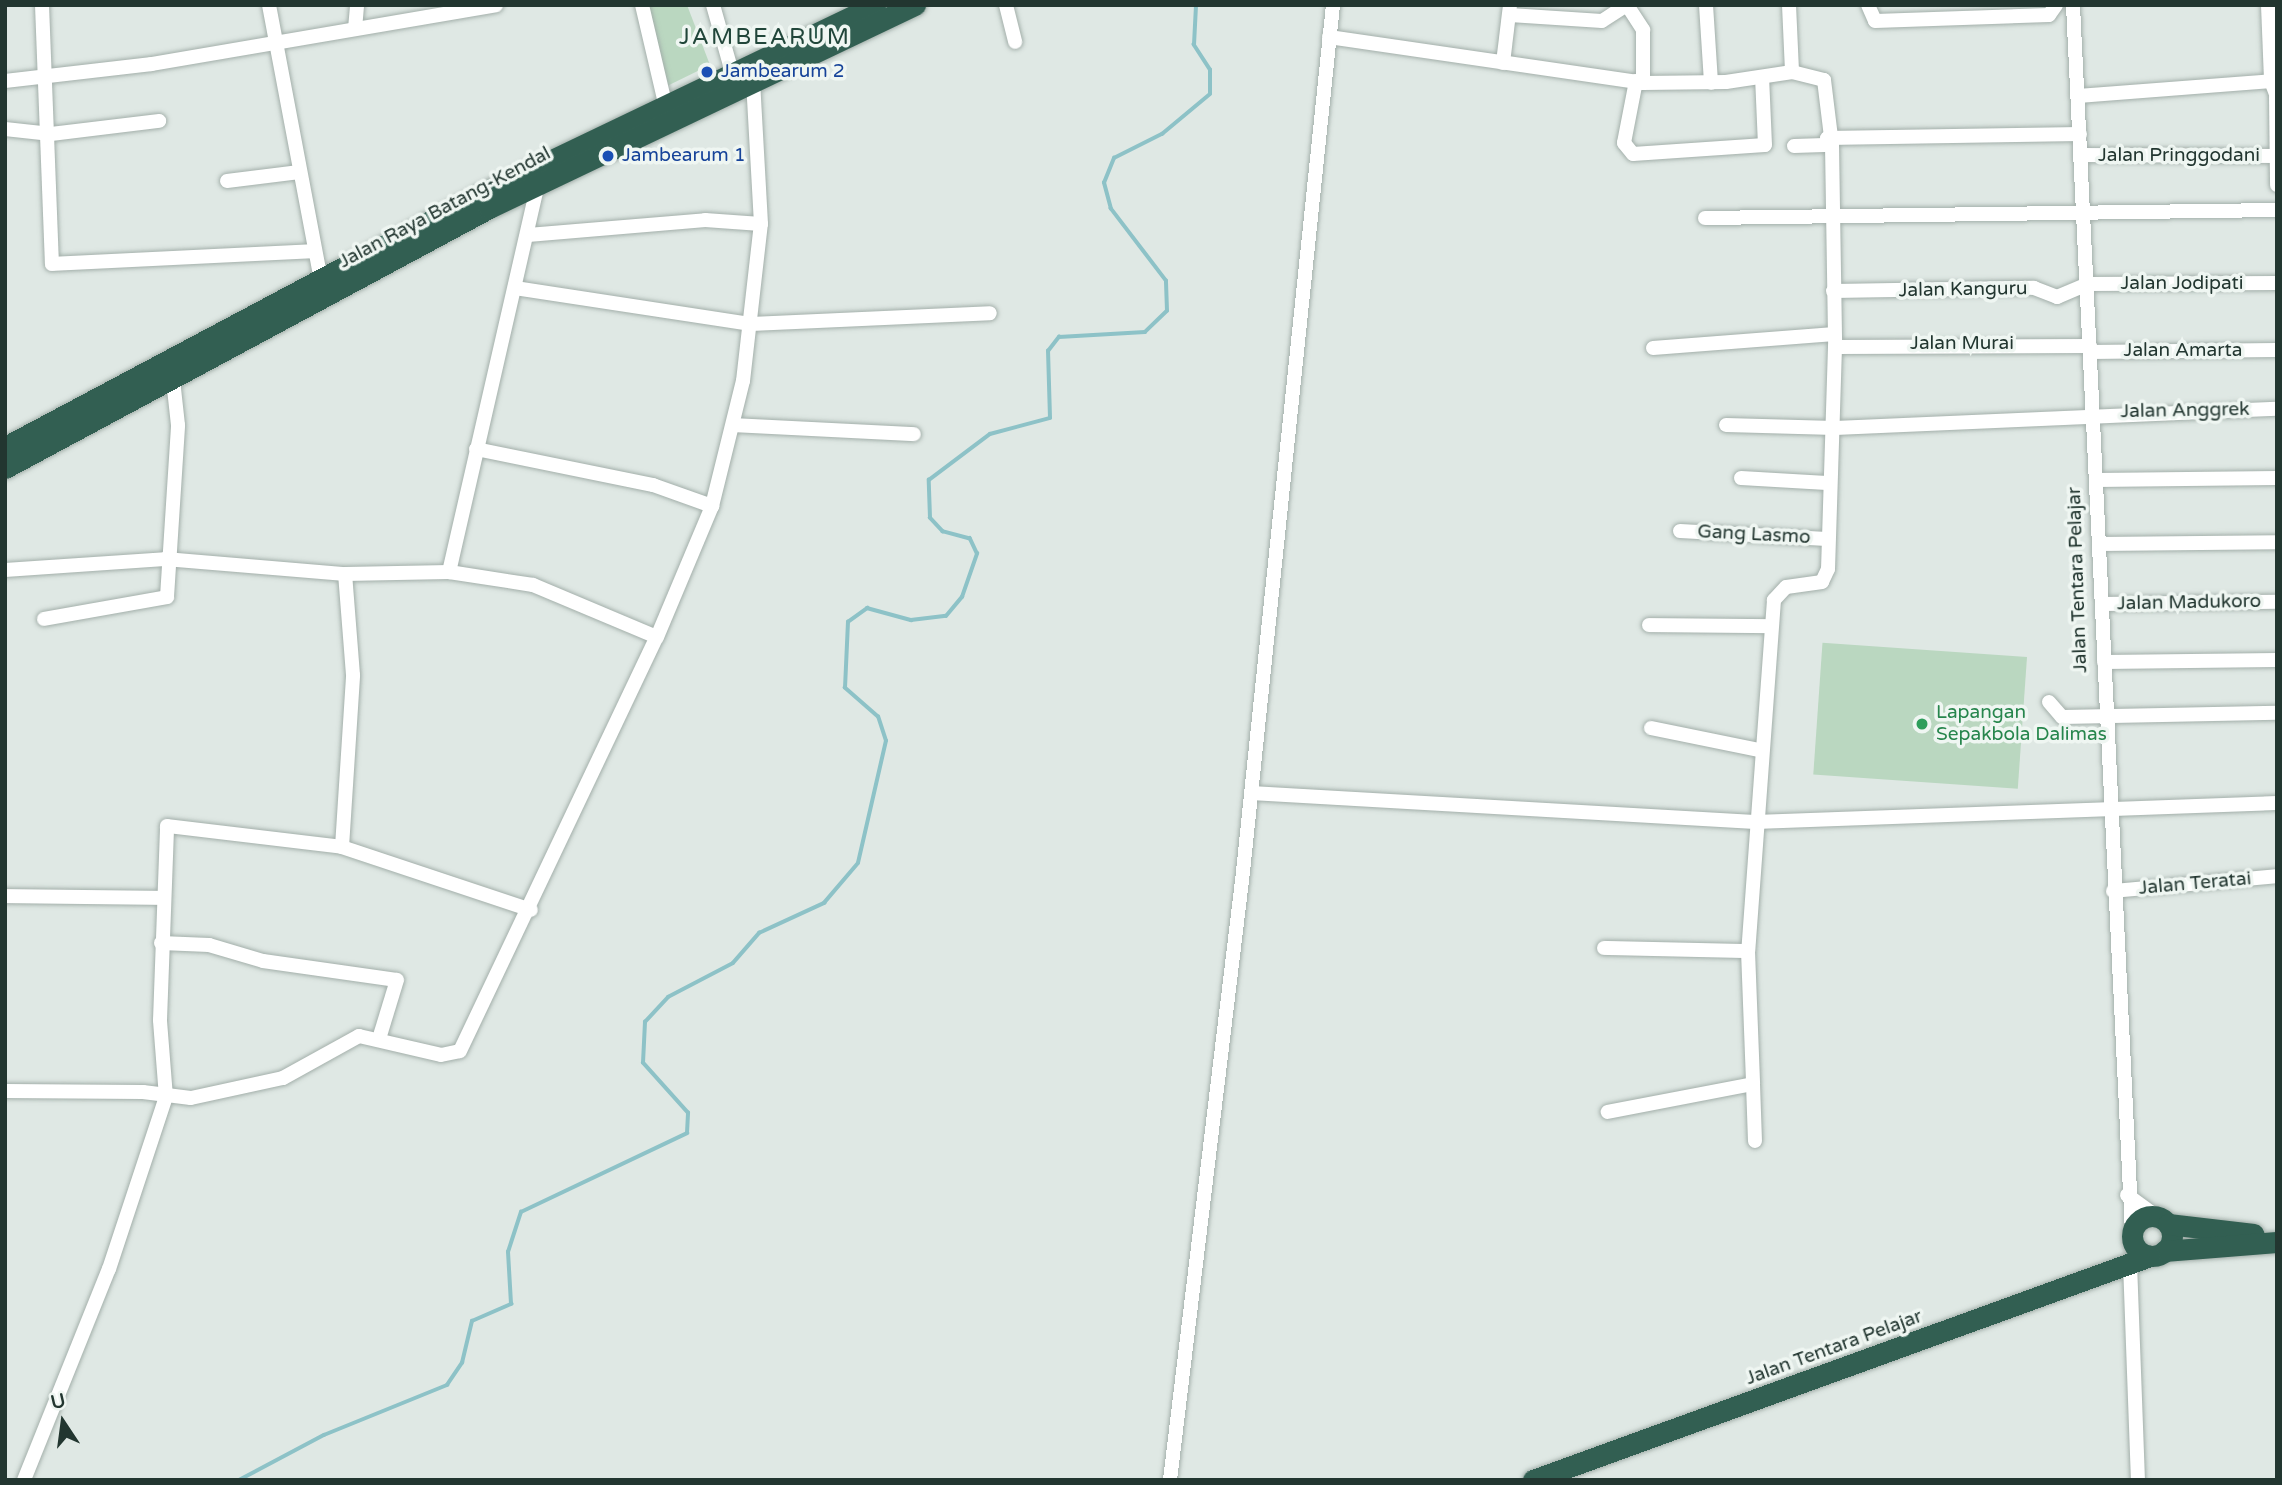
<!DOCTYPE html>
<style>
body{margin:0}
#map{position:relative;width:2282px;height:1485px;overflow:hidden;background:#dfe8e4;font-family:"Varela Round",sans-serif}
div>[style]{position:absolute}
.green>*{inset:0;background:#bad7c0;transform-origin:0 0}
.stream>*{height:3.5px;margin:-1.75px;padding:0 1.75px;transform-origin:1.75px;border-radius:1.75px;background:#8dc2c7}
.roads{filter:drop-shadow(0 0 2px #a3afaa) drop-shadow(0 0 2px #a3afaa)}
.minor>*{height:14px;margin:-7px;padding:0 7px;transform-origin:7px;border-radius:7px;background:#fff}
.highway>*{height:21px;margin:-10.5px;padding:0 10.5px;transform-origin:10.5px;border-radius:10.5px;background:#325f52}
.highway>.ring{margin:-10.5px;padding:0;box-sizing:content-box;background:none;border:21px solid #325f52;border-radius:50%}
.dots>*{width:19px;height:19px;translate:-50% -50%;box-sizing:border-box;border:4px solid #eff6f2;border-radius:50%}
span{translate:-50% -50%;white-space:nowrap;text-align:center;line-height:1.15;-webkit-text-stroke:7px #eff6f2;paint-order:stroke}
.transit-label{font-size:19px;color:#164399}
.left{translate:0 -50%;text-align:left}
.street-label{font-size:19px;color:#223630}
.leisure-label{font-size:19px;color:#27864d}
.quarter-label{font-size:23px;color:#21463a;letter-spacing:2px}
.frame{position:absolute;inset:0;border:7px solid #223630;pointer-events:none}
.north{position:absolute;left:28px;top:1387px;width:70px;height:70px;-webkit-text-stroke:5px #eff6f2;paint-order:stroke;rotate:347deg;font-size:19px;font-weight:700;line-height:28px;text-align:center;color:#223630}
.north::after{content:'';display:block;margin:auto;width:24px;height:32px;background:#223630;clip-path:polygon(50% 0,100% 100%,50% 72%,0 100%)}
</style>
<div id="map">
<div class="green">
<i style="clip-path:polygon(649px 5px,687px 5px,710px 65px,665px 87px)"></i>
<i style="left:2027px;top:657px;width:132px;height:205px;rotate:94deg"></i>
</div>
<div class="stream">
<i style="left:239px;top:1480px;width:96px;rotate:-27.9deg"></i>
<i style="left:324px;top:1435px;width:133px;rotate:-22.1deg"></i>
<i style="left:447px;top:1385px;width:27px;rotate:-56deg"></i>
<i style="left:462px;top:1363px;width:43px;rotate:-76.6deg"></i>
<i style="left:472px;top:1321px;width:43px;rotate:-23.6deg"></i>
<i style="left:511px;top:1304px;width:52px;rotate:-93.3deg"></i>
<i style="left:508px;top:1252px;width:42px;rotate:-72deg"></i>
<i style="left:521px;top:1212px;width:184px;rotate:-25.4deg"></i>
<i style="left:687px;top:1133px;width:20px;rotate:-87deg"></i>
<i style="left:688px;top:1113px;width:67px;rotate:-132deg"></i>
<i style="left:643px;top:1063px;width:41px;rotate:-87.2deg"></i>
<i style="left:645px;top:1022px;width:34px;rotate:-47deg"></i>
<i style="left:668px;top:997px;width:73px;rotate:-27.6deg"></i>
<i style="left:733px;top:963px;width:40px;rotate:-49deg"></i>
<i style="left:759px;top:933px;width:72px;rotate:-24.8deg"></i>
<i style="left:824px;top:903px;width:52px;rotate:-49.6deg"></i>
<i style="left:858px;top:863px;width:125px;rotate:-77.1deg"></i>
<i style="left:886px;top:741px;width:25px;rotate:-108deg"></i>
<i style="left:878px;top:717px;width:44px;rotate:-138.7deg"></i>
<i style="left:845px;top:688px;width:66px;rotate:-87.4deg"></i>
<i style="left:848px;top:622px;width:24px;rotate:-36deg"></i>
<i style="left:867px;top:608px;width:46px;rotate:15.3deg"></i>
<i style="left:911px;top:620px;width:35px;rotate:-7deg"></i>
<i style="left:946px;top:616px;width:25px;rotate:-50deg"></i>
<i style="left:962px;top:597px;width:46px;rotate:-70.8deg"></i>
<i style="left:977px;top:554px;width:17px;rotate:-115deg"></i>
<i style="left:970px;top:539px;width:28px;rotate:-165deg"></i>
<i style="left:943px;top:532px;width:19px;rotate:-133deg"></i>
<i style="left:930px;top:518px;width:38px;rotate:-92deg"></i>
<i style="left:929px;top:480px;width:76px;rotate:-37deg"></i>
<i style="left:990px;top:434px;width:62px;rotate:-14.9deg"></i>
<i style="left:1050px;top:418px;width:67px;rotate:-91.7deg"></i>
<i style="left:1048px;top:351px;width:18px;rotate:-52deg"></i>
<i style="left:1059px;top:337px;width:86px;rotate:-3.3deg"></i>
<i style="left:1145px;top:332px;width:30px;rotate:-44deg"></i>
<i style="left:1167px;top:311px;width:30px;rotate:-92deg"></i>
<i style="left:1166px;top:281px;width:91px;rotate:-127.4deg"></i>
<i style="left:1111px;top:209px;width:27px;rotate:-105deg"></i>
<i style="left:1104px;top:183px;width:27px;rotate:-68deg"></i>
<i style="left:1114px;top:158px;width:54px;rotate:-26.6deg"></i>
<i style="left:1162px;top:134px;width:62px;rotate:-39.8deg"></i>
<i style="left:1210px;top:94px;width:24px;rotate:-90deg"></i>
<i style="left:1210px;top:70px;width:30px;rotate:-123deg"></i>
<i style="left:1194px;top:45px;width:40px;rotate:-87.1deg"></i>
</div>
<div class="roads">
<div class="minor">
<i style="left:42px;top:5px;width:259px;rotate:87.8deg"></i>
<i style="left:52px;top:264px;width:263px;rotate:-2.8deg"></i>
<i style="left:269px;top:5px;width:280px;rotate:79.3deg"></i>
<i style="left:642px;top:5px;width:101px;rotate:76.8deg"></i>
<i style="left:713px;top:5px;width:70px;rotate:74.2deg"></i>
<i style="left:1006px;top:5px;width:38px;rotate:76deg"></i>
<i style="left:1627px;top:5px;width:30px;rotate:57deg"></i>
<i style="left:1643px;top:30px;width:53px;rotate:90deg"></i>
<i style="left:1706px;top:5px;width:78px;rotate:86.3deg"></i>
<i style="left:1789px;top:5px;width:67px;rotate:87.4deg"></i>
<i style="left:1868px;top:5px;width:17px;rotate:66deg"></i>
<i style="left:1875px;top:21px;width:174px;rotate:-2deg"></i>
<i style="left:2049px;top:15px;width:12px;rotate:-55deg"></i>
<i style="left:2073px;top:5px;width:1228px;rotate:87.25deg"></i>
<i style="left:2268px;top:5px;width:76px;rotate:87.7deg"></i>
<i style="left:1510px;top:15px;width:92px;rotate:3.7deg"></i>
<i style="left:1602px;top:21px;width:30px;rotate:-33deg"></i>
<i style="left:355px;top:29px;width:24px;rotate:-85deg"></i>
<i style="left:1329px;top:37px;width:317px;rotate:8.3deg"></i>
<i style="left:1643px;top:83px;width:83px;rotate:-0.7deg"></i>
<i style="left:1726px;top:82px;width:67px;rotate:-8.6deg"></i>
<i style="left:1792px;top:72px;width:33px;rotate:14deg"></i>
<i style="left:1824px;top:80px;width:65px;rotate:83deg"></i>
<i style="left:1832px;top:145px;width:202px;rotate:89.1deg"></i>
<i style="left:1835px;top:347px;width:222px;rotate:91.8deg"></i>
<i style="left:1828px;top:569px;width:14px;rotate:115deg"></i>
<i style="left:1822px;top:582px;width:36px;rotate:172deg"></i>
<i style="left:1786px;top:587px;width:18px;rotate:133deg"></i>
<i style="left:1774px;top:600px;width:352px;rotate:94.2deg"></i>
<i style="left:1748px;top:951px;width:133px;rotate:87.8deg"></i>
<i style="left:1753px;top:1084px;width:148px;rotate:169.1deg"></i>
<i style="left:1503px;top:63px;width:58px;rotate:-83.1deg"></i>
<i style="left:5px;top:81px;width:148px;rotate:-6.6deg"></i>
<i style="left:152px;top:64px;width:349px;rotate:-9.7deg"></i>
<i style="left:1636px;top:81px;width:63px;rotate:101deg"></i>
<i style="left:1624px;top:143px;width:14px;rotate:51deg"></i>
<i style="left:1633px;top:154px;width:132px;rotate:-3.9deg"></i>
<i style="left:1765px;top:145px;width:68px;rotate:-92.5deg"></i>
<i style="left:2078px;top:96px;width:194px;rotate:-4.4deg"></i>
<i style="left:2271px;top:81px;width:17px;rotate:69deg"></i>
<i style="left:2276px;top:97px;width:88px;rotate:89.3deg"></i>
<i style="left:5px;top:129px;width:46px;rotate:6.2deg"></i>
<i style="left:51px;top:134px;width:109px;rotate:-6.9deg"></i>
<i style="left:1827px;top:138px;width:253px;rotate:-0.9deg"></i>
<i style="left:1794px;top:146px;width:38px;rotate:-2deg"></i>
<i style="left:2081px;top:155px;width:196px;rotate:0.3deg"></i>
<i style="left:227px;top:181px;width:73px;rotate:-7.1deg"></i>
<i style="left:1705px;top:218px;width:572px;rotate:-0.8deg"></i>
<i style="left:528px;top:235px;width:178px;rotate:-4.8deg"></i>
<i style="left:705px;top:220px;width:56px;rotate:4.1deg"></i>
<i style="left:515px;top:288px;width:239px;rotate:8.7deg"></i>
<i style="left:751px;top:324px;width:239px;rotate:-2.6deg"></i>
<i style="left:1833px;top:291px;width:201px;rotate:-0.9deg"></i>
<i style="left:2034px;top:288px;width:25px;rotate:21deg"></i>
<i style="left:2057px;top:297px;width:33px;rotate:-23deg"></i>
<i style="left:2087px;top:284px;width:190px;rotate:-0.3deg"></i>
<i style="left:1835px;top:347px;width:255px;rotate:-0.2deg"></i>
<i style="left:1653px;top:348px;width:182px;rotate:-4.4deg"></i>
<i style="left:2090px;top:352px;width:187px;rotate:-0.6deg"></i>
<i style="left:734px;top:425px;width:180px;rotate:2.9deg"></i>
<i style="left:1726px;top:425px;width:109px;rotate:1.6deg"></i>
<i style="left:1835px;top:428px;width:442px;rotate:-2.5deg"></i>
<i style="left:476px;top:449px;width:181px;rotate:11.5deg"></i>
<i style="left:653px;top:485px;width:63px;rotate:19.6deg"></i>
<i style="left:1741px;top:478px;width:86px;rotate:3.3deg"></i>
<i style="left:2096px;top:480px;width:181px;rotate:-0.6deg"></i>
<i style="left:1680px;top:531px;width:147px;rotate:3.1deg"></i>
<i style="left:2099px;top:544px;width:178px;rotate:-0.6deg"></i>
<i style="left:5px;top:570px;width:160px;rotate:-3.9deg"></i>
<i style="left:165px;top:559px;width:181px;rotate:4.8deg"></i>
<i style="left:345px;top:574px;width:104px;rotate:-1.1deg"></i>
<i style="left:449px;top:572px;width:85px;rotate:8.8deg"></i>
<i style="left:533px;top:585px;width:134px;rotate:22.8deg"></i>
<i style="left:449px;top:572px;width:398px;rotate:-77.1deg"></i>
<i style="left:2102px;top:604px;width:175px;rotate:-0.7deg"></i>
<i style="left:44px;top:619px;width:125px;rotate:-10.1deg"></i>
<i style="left:167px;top:597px;width:172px;rotate:-86.3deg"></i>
<i style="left:178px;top:425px;width:45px;rotate:-96.3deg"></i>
<i style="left:1649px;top:625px;width:122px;rotate:0.5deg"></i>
<i style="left:2104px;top:662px;width:173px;rotate:-0.7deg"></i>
<i style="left:2049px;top:702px;width:20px;rotate:49deg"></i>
<i style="left:2062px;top:717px;width:215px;rotate:-1.1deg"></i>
<i style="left:1651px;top:728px;width:110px;rotate:11.5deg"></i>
<i style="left:1251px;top:793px;width:505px;rotate:3.29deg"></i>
<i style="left:1755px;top:822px;width:522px;rotate:-2.08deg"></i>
<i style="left:342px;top:847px;width:172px;rotate:-86.3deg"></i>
<i style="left:353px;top:675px;width:101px;rotate:-94.5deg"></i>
<i style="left:2113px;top:891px;width:165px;rotate:-5.2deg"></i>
<i style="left:5px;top:896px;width:159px;rotate:0.7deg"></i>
<i style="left:161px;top:943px;width:48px;rotate:2.4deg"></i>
<i style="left:209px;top:945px;width:56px;rotate:16.5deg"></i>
<i style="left:263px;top:961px;width:135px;rotate:8.1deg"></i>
<i style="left:397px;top:980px;width:62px;rotate:107deg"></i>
<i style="left:1604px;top:948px;width:144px;rotate:1.2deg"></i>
<i style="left:1753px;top:1084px;width:57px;rotate:88deg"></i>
<i style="left:5px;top:1091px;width:138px;rotate:0.4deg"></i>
<i style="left:143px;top:1092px;width:48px;rotate:7.1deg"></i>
<i style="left:191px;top:1098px;width:94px;rotate:-12.3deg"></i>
<i style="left:283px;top:1078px;width:87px;rotate:-28.9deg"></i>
<i style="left:359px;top:1036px;width:84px;rotate:13deg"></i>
<i style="left:441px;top:1055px;width:19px;rotate:-12deg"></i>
<i style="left:460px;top:1051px;width:458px;rotate:-64.6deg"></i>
<i style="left:657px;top:637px;width:142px;rotate:-67.2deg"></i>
<i style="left:712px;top:506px;width:129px;rotate:-76.1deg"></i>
<i style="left:743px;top:381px;width:158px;rotate:-83.5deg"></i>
<i style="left:761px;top:224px;width:145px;rotate:-93.2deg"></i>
<i style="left:2127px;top:1195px;width:37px;rotate:36deg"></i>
<i style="left:2130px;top:1263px;width:217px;rotate:87.9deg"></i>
<i style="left:24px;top:1480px;width:227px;rotate:-68.1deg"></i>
<i style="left:109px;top:1269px;width:181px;rotate:-71.7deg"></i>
<i style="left:166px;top:1097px;width:77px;rotate:-94.5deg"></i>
<i style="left:160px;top:1020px;width:194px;rotate:-87.9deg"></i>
<i style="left:167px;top:826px;width:176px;rotate:6.8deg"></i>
<i style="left:342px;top:847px;width:199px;rotate:18.4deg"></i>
<i style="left:1170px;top:1480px;width:603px;rotate:-83.15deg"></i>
<i style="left:1242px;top:881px;width:881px;rotate:-84.07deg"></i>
</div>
<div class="highway">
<i style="left:5px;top:447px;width:539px;rotate:-27.99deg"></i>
<i style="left:481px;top:194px;width:437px;rotate:-25.6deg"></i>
<i style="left:5px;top:468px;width:549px;rotate:-28.24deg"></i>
<i style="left:489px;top:208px;width:472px;rotate:-25.5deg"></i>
<i class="ring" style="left:2132px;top:1216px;width:19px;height:19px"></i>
<i style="left:2168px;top:1224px;width:86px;rotate:6.7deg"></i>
<i style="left:2164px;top:1251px;width:113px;rotate:-4.6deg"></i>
<i style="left:1533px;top:1480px;width:656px;rotate:-19.95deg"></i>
</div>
</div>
<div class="dots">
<i style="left:707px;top:72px;background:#1a4fb4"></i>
<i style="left:608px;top:156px;background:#1a4fb4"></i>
<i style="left:1922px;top:724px;background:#2e9e5b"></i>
</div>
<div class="transit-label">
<span class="left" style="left:721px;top:72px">Jambearum 2</span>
<span class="left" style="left:622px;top:156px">Jambearum 1</span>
</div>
<div class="street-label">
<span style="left:2179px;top:156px">Jalan Pringgodani</span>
<span style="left:445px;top:208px;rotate:-28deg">Jalan Raya Batang-Kendal</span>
<span style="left:2182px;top:284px">Jalan Jodipati</span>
<span style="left:1963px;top:290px;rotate:-1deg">Jalan Kanguru</span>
<span style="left:1962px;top:344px">Jalan Murai</span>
<span style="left:2183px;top:351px">Jalan Amarta</span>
<span style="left:2185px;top:411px;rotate:-1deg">Jalan Anggrek</span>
<span style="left:1754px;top:535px;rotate:3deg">Gang Lasmo</span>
<span style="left:2078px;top:580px;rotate:-92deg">Jalan Tentara Pelajar</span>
<span style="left:2189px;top:603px;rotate:-1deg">Jalan Madukoro</span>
<span style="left:2195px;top:884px;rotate:-5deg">Jalan Teratai</span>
<span style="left:1834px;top:1348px;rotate:-20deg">Jalan Tentara Pelajar</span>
</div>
<div class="leisure-label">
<span class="left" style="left:1936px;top:724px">Lapangan<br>Sepakbola Dalimas</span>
</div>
<div class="quarter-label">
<span style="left:765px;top:37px">JAMBEARUM</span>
</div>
<div class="frame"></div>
<div class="north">U</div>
</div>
